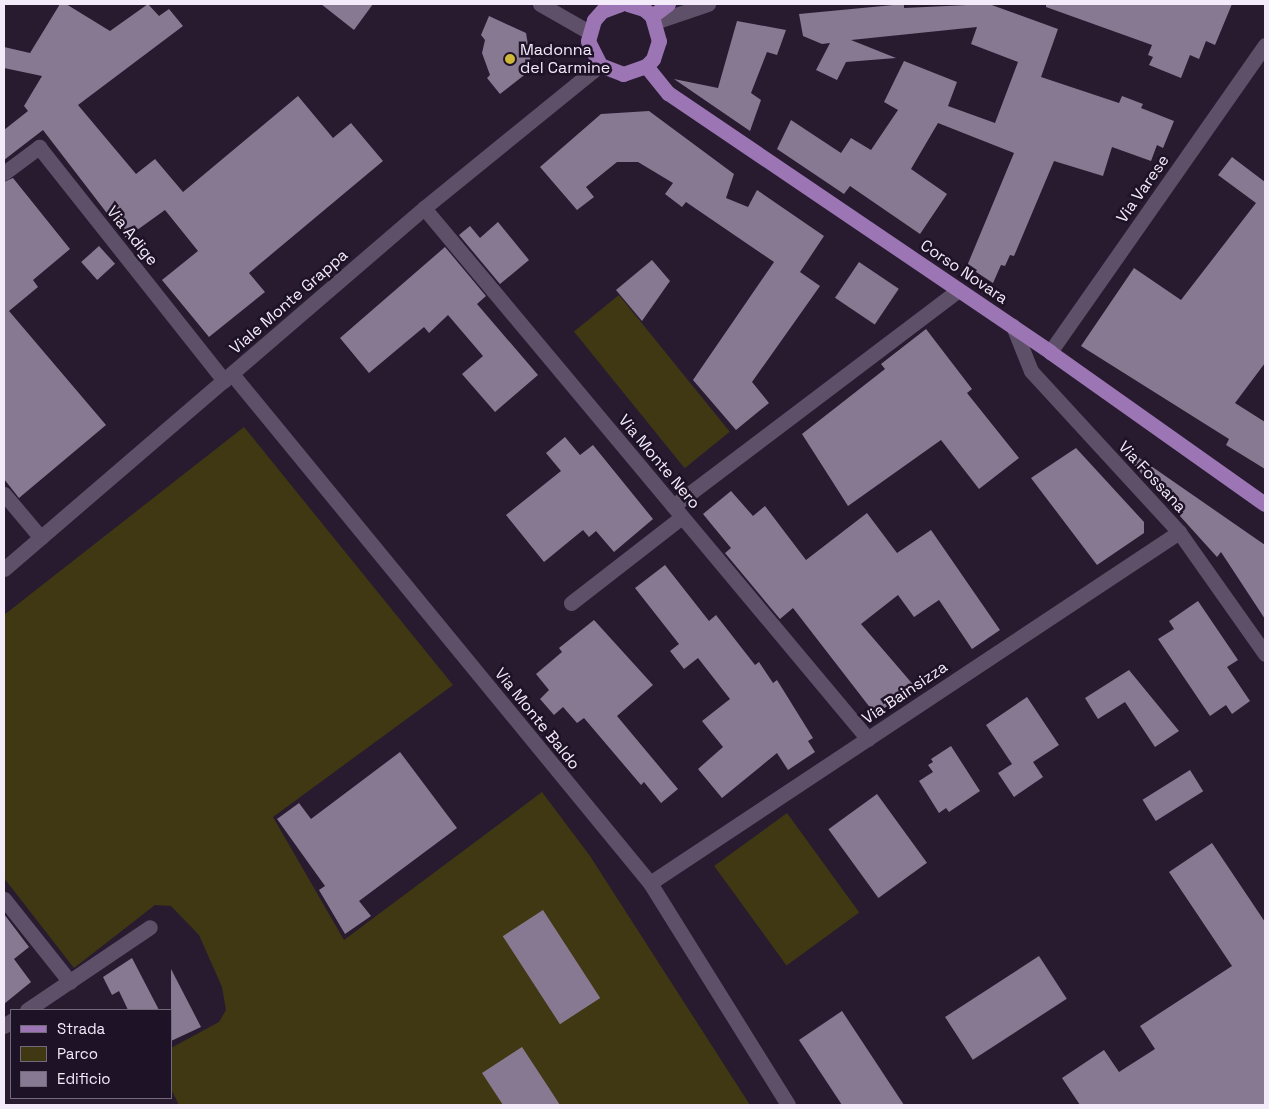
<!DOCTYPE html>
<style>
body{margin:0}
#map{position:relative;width:1269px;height:1109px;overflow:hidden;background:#281b30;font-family:"Space Grotesk",sans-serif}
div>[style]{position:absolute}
.green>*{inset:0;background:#3f3813;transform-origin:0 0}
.building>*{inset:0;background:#887992;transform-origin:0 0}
.minor>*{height:15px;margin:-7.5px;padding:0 7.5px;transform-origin:7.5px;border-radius:7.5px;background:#5e5068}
.major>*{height:15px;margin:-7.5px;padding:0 7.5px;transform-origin:7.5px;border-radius:7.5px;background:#9c76b4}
.dots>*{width:14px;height:14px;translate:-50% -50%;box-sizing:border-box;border:2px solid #1e1226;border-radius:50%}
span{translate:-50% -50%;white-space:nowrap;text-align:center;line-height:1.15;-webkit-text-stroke:5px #1e1226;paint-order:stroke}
.poi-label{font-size:16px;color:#f3ebf9}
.left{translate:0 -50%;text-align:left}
.street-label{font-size:16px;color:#f3ebf9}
.frame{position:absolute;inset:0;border:5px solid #f3ebf9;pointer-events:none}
.legend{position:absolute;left:10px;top:1009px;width:162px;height:90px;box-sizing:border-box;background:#1e1226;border:1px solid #73697a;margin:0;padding:6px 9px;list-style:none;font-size:15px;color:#f3ebf9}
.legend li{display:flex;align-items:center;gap:10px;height:25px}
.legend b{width:25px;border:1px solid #73697a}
</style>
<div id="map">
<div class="green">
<i style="left:619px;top:295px;width:176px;height:58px;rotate:51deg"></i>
<i style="clip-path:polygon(244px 427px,453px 685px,273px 817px,344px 940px,542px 792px,590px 856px,750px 1105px,179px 1105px,171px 1089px,171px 1048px,219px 1022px,226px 1010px,222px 987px,199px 935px,171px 906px,155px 905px,74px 968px,4px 878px,4px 615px)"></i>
<i style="left:787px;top:813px;width:123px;height:90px;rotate:54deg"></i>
</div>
<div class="building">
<i style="clip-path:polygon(60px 4px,66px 4px,110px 31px,148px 4px,159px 16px,169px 9px,183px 26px,78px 105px,136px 174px,155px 159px,183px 192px,298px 96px,333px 138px,351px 123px,383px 161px,249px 273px,265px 292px,209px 337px,162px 280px,198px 251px,165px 210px,126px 238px,43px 130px,4px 160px,4px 130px,28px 111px,24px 106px,42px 76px,4px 68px,4px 47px,30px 53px)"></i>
<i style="clip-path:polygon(321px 4px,373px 4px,354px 30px)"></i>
<i style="clip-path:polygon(904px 4px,904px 8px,989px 4px,1058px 29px,1041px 77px,1119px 103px,1122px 96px,1143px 104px,1141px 108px,1174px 121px,1163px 148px,1157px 145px,1151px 161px,1112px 147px,1103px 176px,1054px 161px,1014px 256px,1010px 255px,1005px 266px,1001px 265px,993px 283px,967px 266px,1014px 153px,938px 123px,911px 169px,947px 194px,920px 234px,850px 186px,844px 194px,777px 149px,791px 120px,841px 153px,851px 138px,871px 150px,898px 110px,884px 102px,904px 61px,957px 82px,948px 106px,995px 123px,1018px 62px,971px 44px,977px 27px,851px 40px,896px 58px,846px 62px,837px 80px,816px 70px,830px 43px,822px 44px,803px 36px,799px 14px)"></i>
<i style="clip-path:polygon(1046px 4px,1232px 4px,1215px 45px,1206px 41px,1199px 59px,1190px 55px,1181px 78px,1149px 65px,1153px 57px,1148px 55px,1152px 45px,1046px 7px)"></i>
<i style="clip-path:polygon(489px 16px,526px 33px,532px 69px,500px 94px,487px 78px,490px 75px,482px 53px,485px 40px,481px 35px)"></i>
<i style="clip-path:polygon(737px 21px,786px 30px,777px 55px,767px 52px,751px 93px,761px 100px,750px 131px,674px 79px,718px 88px)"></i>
<i style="clip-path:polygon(649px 111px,734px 174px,726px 198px,748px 207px,757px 190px,824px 236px,800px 272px,820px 286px,752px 382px,769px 403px,736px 430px,693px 380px,774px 262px,686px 202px,682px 207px,665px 194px,673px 183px,638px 162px,617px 162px,586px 187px,594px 197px,577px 210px,540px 167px,601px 114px)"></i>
<i style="clip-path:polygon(1232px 157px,1265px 182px,1265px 363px,1235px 403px,1265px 422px,1265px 469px,1226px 445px,1229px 439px,1081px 346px,1134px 268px,1181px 300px,1256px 203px,1218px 175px)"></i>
<i style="clip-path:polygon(13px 178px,70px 249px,33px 280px,38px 287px,9px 311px,106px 425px,19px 498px,4px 479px,4px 182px)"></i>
<i style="clip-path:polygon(498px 222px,529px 260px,500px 284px,459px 235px,470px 226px,480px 238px)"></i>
<i style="left:99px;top:246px;width:24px;height:24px;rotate:48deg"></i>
<i style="clip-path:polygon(445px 247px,486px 296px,477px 304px,538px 375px,495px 412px,462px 374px,483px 356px,448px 315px,429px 333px,424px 327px,369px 373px,340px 338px)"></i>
<i style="clip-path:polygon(652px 260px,670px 281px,642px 321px,616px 290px)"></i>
<i style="left:859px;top:262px;width:48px;height:43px;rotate:34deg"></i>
<i style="clip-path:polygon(926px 329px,972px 389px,967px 393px,1019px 458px,979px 489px,941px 440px,848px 506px,802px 434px,885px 369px,881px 364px)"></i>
<i style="clip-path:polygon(565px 437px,580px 455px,593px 445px,653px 519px,614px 552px,596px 531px,589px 537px,583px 530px,544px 562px,506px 515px,561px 471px,546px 453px)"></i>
<i style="clip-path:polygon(1076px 448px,1144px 522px,1144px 533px,1097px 565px,1031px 478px)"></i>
<i style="clip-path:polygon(1138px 457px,1265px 545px,1265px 619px,1221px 552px,1217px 557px,1132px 463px)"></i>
<i style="clip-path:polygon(731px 491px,753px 516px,765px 506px,806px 560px,867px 513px,897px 553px,931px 530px,1000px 630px,972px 649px,939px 600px,914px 617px,898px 595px,861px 624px,916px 688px,875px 714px,793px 608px,780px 619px,725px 553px,731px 548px,703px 514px)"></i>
<i style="clip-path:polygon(665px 565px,709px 621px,716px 615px,755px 665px,759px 662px,773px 683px,777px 680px,813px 738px,808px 741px,815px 752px,788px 770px,777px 753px,722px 798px,698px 769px,723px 747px,702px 721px,730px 699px,698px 658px,684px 669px,670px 651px,679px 644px,635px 588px)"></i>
<i style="clip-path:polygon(1198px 601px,1238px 660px,1227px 667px,1250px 701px,1232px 714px,1226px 705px,1210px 716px,1158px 639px,1174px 629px,1169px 621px)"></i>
<i style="clip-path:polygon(594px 620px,653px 685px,617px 716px,678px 789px,661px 803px,644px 782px,641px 785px,584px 718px,577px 723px,563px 707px,554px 715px,540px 699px,549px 690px,536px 674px,562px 652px,559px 648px)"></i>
<i style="clip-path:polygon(1129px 670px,1179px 731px,1155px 747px,1125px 702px,1098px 719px,1085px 698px)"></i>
<i style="clip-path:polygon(1027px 697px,1059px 745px,1033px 762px,1043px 777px,1014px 797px,998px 773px,1012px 764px,986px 725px)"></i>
<i style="clip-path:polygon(951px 746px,980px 791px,949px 812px,946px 808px,939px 813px,919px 781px,933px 772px,928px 765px,933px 762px,931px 759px)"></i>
<i style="clip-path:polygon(400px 752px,457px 828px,359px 901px,371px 916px,345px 934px,319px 890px,325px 886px,277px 819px,299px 803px,311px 819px)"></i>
<i style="left:1190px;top:770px;width:25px;height:56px;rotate:58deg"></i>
<i style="left:877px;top:794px;width:85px;height:60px;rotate:54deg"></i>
<i style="clip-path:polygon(1212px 843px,1265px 922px,1265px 1105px,1080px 1105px,1062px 1078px,1104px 1050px,1119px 1072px,1155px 1049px,1140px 1026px,1232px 966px,1169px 872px)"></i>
<i style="left:543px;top:910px;width:105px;height:48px;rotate:57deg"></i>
<i style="clip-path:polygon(4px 914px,29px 947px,14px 959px,31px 982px,4px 1004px)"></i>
<i style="left:1039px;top:956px;width:51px;height:112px;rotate:57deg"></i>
<i style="clip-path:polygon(132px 958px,159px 1010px,128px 1010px,119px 991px,112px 995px,103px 977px)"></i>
<i style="clip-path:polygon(171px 969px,201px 1027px,171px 1041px)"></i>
<i style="clip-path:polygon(842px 1011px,904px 1105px,842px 1105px,799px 1040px)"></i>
<i style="clip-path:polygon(522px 1047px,547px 1085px,560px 1105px,503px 1105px,482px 1073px)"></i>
</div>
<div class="minor">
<i style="left:540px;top:4px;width:56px;rotate:29.7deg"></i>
<i style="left:655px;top:22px;width:56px;rotate:-18.8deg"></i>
<i style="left:4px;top:173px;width:44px;rotate:-36.6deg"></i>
<i style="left:39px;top:147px;width:298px;rotate:51.6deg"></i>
<i style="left:424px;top:208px;width:692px;rotate:50.1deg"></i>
<i style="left:1013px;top:326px;width:48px;rotate:68.2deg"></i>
<i style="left:1031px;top:371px;width:219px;rotate:47.4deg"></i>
<i style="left:1179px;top:532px;width:149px;rotate:54.8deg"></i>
<i style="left:1050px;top:352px;width:375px;rotate:-55deg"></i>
<i style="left:232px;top:374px;width:659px;rotate:50.61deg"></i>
<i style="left:650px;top:883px;width:261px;rotate:58.1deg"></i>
<i style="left:4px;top:494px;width:57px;rotate:49.9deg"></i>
<i style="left:673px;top:506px;width:358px;rotate:-37.1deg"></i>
<i style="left:4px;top:569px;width:554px;rotate:-40.68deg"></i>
<i style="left:424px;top:208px;width:227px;rotate:-39.1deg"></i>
<i style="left:571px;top:603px;width:140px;rotate:-37.8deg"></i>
<i style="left:650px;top:883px;width:635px;rotate:-33.56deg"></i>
<i style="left:4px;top:899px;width:106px;rotate:51.5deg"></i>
<i style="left:27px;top:1010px;width:148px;rotate:-34deg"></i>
<i style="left:4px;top:1026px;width:9px;rotate:-36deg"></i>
</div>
<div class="major">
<i style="left:621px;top:4px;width:20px;rotate:160deg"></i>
<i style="left:602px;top:11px;width:12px;rotate:132deg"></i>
<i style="left:594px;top:20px;width:22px;rotate:106deg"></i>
<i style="left:588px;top:41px;width:27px;rotate:63deg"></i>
<i style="left:600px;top:65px;width:25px;rotate:21deg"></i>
<i style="left:623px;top:74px;width:24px;rotate:-19deg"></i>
<i style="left:646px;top:66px;width:10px;rotate:-45deg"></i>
<i style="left:653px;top:59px;width:19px;rotate:-72deg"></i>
<i style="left:659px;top:41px;width:26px;rotate:-106deg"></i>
<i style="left:652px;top:16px;width:11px;rotate:-139deg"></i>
<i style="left:644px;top:9px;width:17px;rotate:-163deg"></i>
<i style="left:652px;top:16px;width:20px;rotate:-37deg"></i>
<i style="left:646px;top:66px;width:35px;rotate:51deg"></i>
<i style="left:668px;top:93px;width:462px;rotate:34.1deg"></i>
<i style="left:1050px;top:352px;width:263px;rotate:35.3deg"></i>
</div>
<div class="dots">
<i style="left:510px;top:59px;background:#ceb837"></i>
</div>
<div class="poi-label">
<span class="left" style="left:520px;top:59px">Madonna<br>del Carmine</span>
</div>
<div class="street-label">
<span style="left:1143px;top:189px;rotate:-55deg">Via Varese</span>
<span style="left:132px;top:236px;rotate:51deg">Via Adige</span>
<span style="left:964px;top:272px;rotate:34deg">Corso Novara</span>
<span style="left:289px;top:302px;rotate:-41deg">Viale Monte Grappa</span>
<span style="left:659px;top:462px;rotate:50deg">Via Monte Nero</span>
<span style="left:1152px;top:477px;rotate:47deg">Via Fossana</span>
<span style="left:905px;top:693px;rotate:-34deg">Via Bainsizza</span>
<span style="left:537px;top:719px;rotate:51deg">Via Monte Baldo</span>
</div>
<div class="frame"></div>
<ul class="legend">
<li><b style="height:6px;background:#9c76b4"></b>Strada</li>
<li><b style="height:14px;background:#3f3813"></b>Parco</li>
<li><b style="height:14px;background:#887992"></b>Edificio</li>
</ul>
</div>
